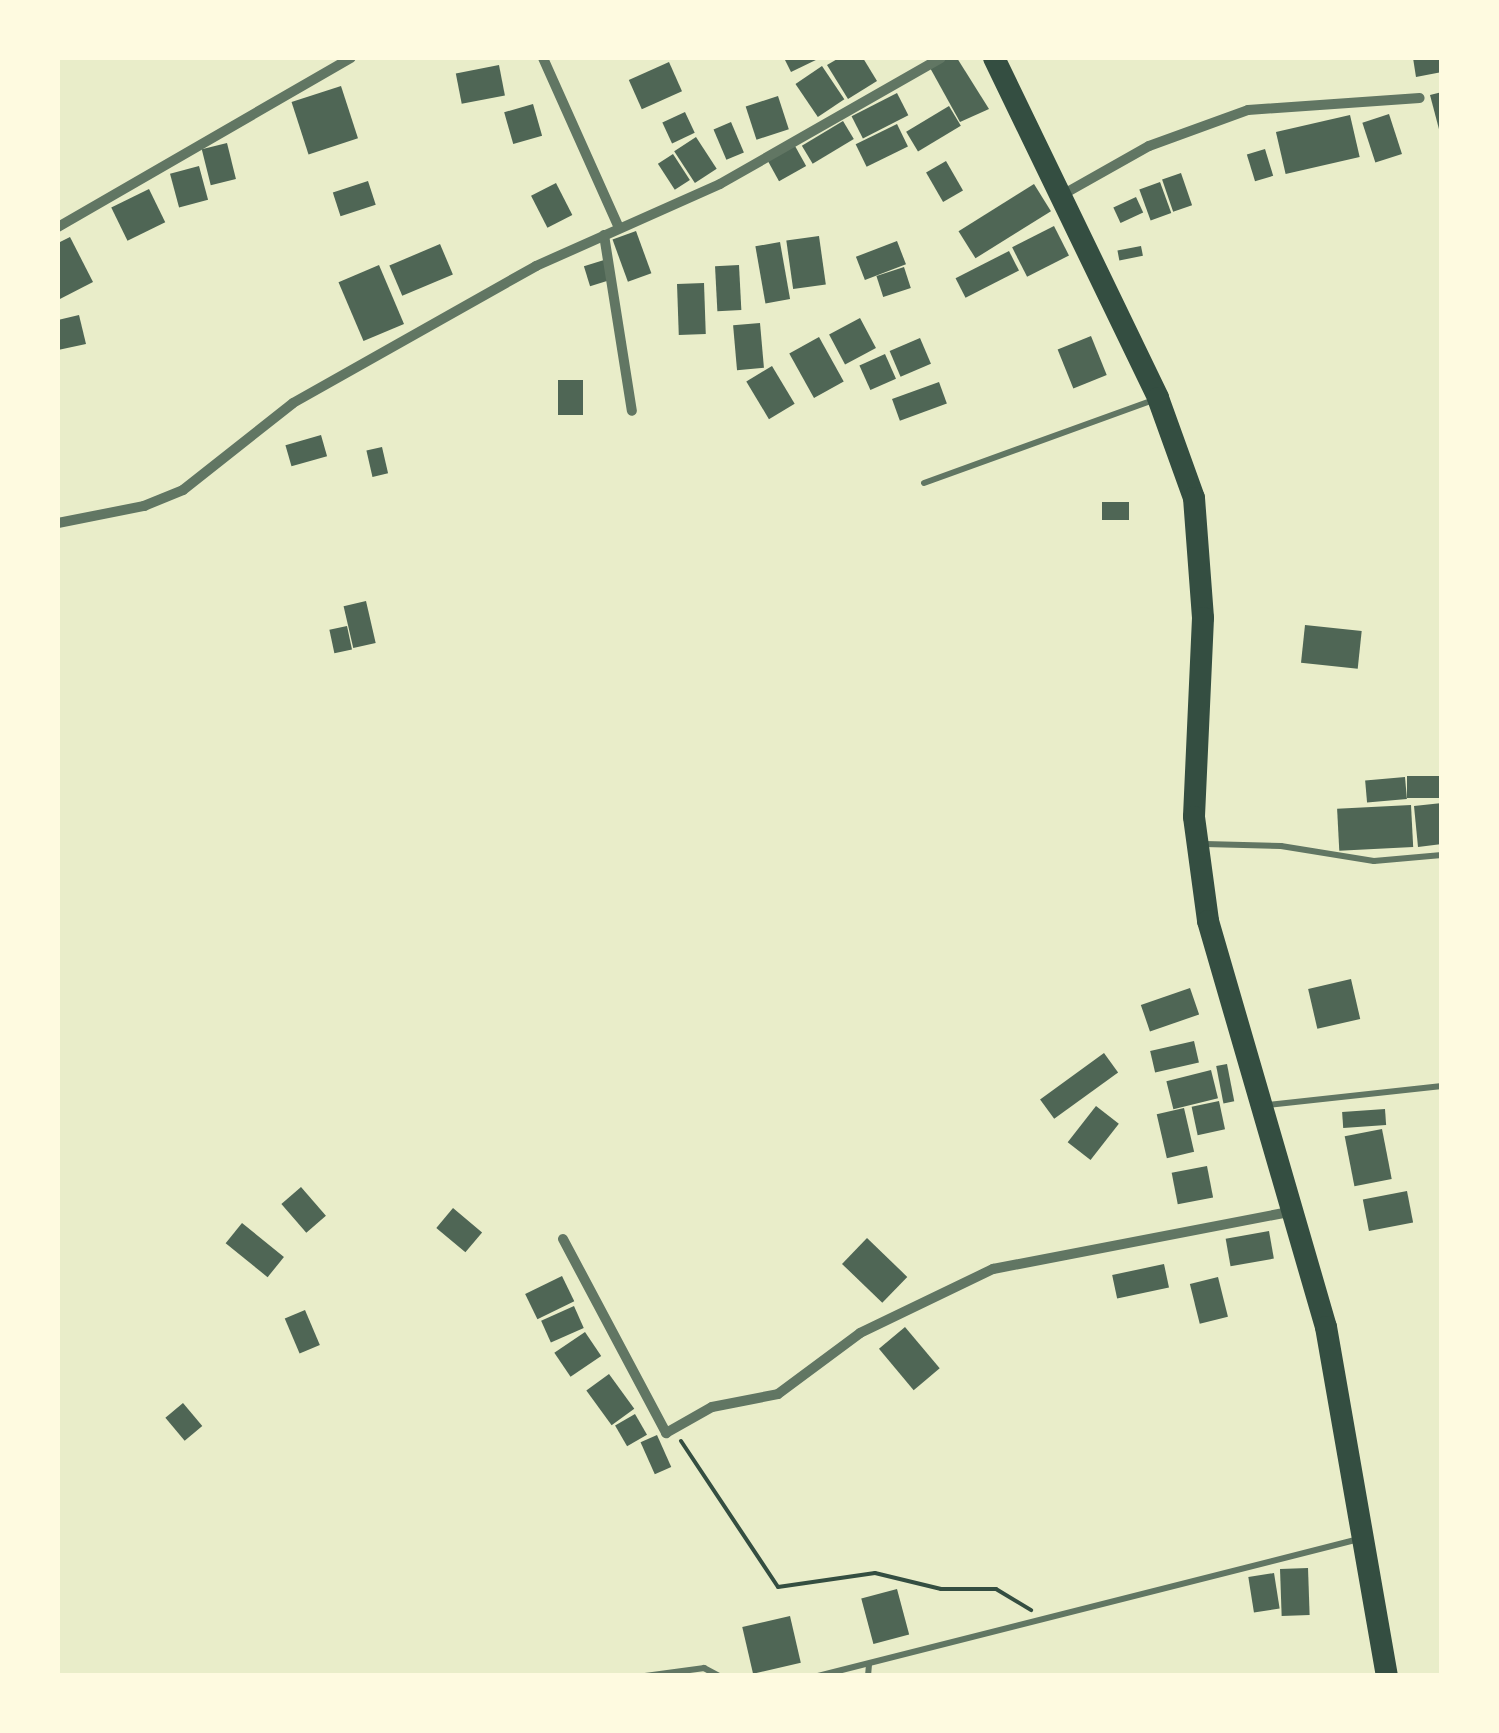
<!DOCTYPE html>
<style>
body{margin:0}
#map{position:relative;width:1499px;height:1733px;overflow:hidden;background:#e9edc9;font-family:"Space Grotesk",sans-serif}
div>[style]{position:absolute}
.building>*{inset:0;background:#4f6655;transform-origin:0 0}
.path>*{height:4px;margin:-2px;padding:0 2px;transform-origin:2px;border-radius:2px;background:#344e41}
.service>*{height:6px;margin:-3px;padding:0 3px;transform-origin:3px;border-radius:3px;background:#617663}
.minor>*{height:10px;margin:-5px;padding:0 5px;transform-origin:5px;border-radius:5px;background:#617663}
.trunk>*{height:22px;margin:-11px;padding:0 11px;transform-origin:11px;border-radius:11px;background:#344e41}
span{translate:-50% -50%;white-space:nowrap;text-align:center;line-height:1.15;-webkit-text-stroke:8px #fefae0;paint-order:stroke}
.frame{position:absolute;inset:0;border:60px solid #fefae0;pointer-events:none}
</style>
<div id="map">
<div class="building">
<i style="clip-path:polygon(784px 58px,820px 58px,791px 72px)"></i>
<i style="clip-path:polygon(839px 58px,863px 58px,877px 81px,848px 99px,827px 65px)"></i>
<i style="clip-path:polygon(947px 58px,957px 58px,989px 109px,960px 122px,929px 66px)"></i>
<i style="clip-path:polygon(1413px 58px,1441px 58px,1442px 72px,1416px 77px)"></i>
<i style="left:669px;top:62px;width:32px;height:44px;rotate:66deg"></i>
<i style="left:499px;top:65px;width:31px;height:44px;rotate:79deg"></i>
<i style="left:822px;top:66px;width:40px;height:32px;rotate:56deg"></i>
<i style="left:341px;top:86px;width:55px;height:52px;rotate:72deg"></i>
<i style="clip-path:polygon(1442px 92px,1442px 133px,1440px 133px,1430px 95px)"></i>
<i style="left:897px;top:93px;width:25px;height:51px;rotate:63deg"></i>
<i style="left:778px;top:96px;width:35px;height:34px;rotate:72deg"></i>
<i style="left:533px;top:104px;width:33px;height:30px;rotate:74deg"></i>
<i style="left:949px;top:106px;width:23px;height:50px;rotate:59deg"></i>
<i style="left:685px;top:112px;width:23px;height:25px;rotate:65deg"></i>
<i style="left:1389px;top:114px;width:42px;height:28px;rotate:72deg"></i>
<i style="left:1350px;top:115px;width:43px;height:76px;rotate:77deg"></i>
<i style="left:843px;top:121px;width:21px;height:48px;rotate:59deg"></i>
<i style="left:731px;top:122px;width:33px;height:19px;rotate:67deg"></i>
<i style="left:897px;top:124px;width:25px;height:46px;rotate:64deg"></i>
<i style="left:696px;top:137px;width:38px;height:26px;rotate:57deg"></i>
<i style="left:227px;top:143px;width:37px;height:26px;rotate:76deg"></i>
<i style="left:795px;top:146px;width:23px;height:31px;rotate:61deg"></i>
<i style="left:1265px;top:149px;width:28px;height:19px;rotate:73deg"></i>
<i style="left:673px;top:154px;width:31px;height:18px;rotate:57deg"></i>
<i style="left:946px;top:161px;width:34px;height:23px;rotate:60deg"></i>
<i style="left:199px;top:166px;width:35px;height:30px;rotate:75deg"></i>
<i style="left:1181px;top:173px;width:34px;height:20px;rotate:71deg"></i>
<i style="left:368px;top:181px;width:25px;height:37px;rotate:72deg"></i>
<i style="left:1160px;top:182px;width:33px;height:22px;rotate:70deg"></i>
<i style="left:556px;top:183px;width:36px;height:28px;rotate:63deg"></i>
<i style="left:1034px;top:184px;width:32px;height:89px;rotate:58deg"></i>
<i style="left:149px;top:189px;width:37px;height:42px;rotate:64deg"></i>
<i style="left:1136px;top:197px;width:17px;height:25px;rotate:65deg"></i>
<i style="left:1054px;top:226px;width:33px;height:47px;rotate:63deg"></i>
<i style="left:636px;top:231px;width:45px;height:25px;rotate:70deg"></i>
<i style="left:819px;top:236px;width:49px;height:33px;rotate:82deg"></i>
<i style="clip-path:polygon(70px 237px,93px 282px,58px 300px,58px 243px)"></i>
<i style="left:897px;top:241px;width:25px;height:44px;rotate:69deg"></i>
<i style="left:780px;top:242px;width:58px;height:25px;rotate:80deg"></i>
<i style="left:440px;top:244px;width:33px;height:55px;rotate:67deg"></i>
<i style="left:1141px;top:246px;width:10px;height:24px;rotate:79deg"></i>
<i style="left:1009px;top:251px;width:22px;height:60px;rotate:63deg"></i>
<i style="left:604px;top:260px;width:21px;height:21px;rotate:73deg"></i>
<i style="left:379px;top:265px;width:64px;height:44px;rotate:67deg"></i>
<i style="left:739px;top:265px;width:45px;height:24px;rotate:87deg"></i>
<i style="left:904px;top:267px;width:22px;height:29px;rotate:72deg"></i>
<i style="left:704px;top:283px;width:51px;height:27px;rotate:88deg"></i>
<i style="clip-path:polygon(79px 315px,86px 344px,58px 350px,58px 320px)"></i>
<i style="left:860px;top:318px;width:34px;height:35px;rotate:62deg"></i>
<i style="left:760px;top:323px;width:45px;height:27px;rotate:85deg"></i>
<i style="left:1091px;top:336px;width:42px;height:36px;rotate:68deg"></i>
<i style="left:819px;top:337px;width:51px;height:34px;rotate:61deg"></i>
<i style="left:920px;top:338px;width:28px;height:33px;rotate:67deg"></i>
<i style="left:885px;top:354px;width:27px;height:28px;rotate:66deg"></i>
<i style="left:772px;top:366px;width:44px;height:30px;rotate:59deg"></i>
<i style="left:558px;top:380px;width:25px;height:35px"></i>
<i style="left:939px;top:382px;width:23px;height:50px;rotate:70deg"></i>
<i style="left:321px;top:435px;width:22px;height:37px;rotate:74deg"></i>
<i style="left:382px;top:447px;width:27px;height:16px;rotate:77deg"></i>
<i style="left:1129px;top:502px;width:18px;height:27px;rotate:90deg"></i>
<i style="left:366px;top:601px;width:43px;height:23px;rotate:77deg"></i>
<i style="left:1305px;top:625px;width:57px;height:38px;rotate:6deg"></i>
<i style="left:347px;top:626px;width:24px;height:18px;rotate:78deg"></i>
<i style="left:1442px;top:776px;width:22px;height:35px;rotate:90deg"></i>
<i style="left:1405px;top:777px;width:22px;height:40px;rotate:85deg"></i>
<i style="clip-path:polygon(1442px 803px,1442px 844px,1418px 847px,1414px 806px)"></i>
<i style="left:1411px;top:805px;width:42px;height:74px;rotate:87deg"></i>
<i style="left:1351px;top:979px;width:41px;height:44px;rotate:77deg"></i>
<i style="left:1190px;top:988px;width:28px;height:52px;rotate:71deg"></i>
<i style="left:1194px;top:1041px;width:22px;height:45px;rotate:77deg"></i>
<i style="left:1104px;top:1053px;width:24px;height:79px;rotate:54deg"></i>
<i style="left:1227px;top:1064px;width:38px;height:11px;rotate:79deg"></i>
<i style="left:1211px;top:1070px;width:29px;height:46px;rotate:76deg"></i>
<i style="left:1219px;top:1101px;width:29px;height:28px;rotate:78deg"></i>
<i style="left:1096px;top:1106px;width:29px;height:46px;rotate:38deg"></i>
<i style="left:1184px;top:1108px;width:45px;height:28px;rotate:77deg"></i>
<i style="left:1385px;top:1109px;width:16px;height:43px;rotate:86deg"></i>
<i style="left:1382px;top:1129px;width:51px;height:38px;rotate:79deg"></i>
<i style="left:1207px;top:1166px;width:32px;height:36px;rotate:79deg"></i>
<i style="left:301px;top:1187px;width:38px;height:26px;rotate:49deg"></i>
<i style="left:1407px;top:1191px;width:32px;height:45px;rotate:79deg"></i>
<i style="left:453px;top:1208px;width:38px;height:26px;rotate:40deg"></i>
<i style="left:242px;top:1223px;width:54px;height:26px;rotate:39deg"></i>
<i style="left:1269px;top:1231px;width:28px;height:44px;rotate:80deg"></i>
<i style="left:867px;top:1238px;width:56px;height:36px;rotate:44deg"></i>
<i style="left:1164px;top:1264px;width:24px;height:53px;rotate:78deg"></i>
<i style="left:562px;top:1276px;width:28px;height:41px;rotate:64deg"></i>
<i style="left:1218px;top:1277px;width:41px;height:29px;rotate:76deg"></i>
<i style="left:574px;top:1306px;width:24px;height:36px;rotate:66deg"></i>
<i style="left:305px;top:1310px;width:38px;height:22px;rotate:67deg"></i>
<i style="left:905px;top:1327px;width:54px;height:34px;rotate:50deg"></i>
<i style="left:585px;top:1332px;width:29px;height:37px;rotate:56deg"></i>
<i style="left:609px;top:1374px;width:43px;height:28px;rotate:54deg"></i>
<i style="left:183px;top:1403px;width:30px;height:23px;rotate:50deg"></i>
<i style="left:635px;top:1414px;width:24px;height:23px;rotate:60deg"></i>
<i style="left:657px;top:1435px;width:35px;height:18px;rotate:66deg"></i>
<i style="left:1308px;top:1568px;width:47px;height:28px;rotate:88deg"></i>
<i style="left:1274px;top:1573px;width:36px;height:26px;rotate:81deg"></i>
<i style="left:897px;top:1589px;width:47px;height:37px;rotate:75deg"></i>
<i style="left:790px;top:1616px;width:48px;height:49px;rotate:77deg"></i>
</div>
<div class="path">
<i style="left:681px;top:1441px;width:175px;rotate:56.4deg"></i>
<i style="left:778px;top:1587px;width:98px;rotate:-8.2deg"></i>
<i style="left:875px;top:1573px;width:68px;rotate:13.6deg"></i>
<i style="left:941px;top:1589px;width:55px"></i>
<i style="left:996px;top:1589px;width:41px;rotate:31deg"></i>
</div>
<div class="service">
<i style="left:924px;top:483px;width:244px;rotate:-19.9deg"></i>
<i style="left:1205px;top:844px;width:76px;rotate:1.5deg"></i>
<i style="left:1281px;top:846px;width:94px;rotate:9.2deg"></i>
<i style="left:1374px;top:861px;width:68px;rotate:-5deg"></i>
<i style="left:1267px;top:1105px;width:176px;rotate:-6.2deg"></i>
<i style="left:645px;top:1676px;width:60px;rotate:-7.7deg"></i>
<i style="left:704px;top:1668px;width:17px;rotate:28deg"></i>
<i style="left:818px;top:1676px;width:558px;rotate:-14.21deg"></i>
<i style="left:868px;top:1676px;width:11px;rotate:-85deg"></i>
</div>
<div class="minor">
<i style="left:543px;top:58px;width:186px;rotate:65.9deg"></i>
<i style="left:1062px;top:195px;width:100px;rotate:-29.4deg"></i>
<i style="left:1149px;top:146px;width:105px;rotate:-20deg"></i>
<i style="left:1248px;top:110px;width:172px;rotate:-4deg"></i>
<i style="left:58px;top:227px;width:338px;rotate:-30deg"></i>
<i style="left:604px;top:235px;width:178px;rotate:81deg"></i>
<i style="left:58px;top:523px;width:88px;rotate:-11.2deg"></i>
<i style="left:144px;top:506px;width:42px;rotate:-22.3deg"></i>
<i style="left:183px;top:490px;width:140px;rotate:-38.3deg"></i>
<i style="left:293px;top:403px;width:279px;rotate:-29.4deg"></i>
<i style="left:536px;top:266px;width:201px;rotate:-24deg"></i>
<i style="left:720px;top:184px;width:254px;rotate:-29.7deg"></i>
<i style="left:563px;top:1239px;width:220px;rotate:62deg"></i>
<i style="left:666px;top:1433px;width:53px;rotate:-29.5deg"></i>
<i style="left:712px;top:1407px;width:67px;rotate:-11.1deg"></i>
<i style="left:778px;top:1394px;width:102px;rotate:-36.6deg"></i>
<i style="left:860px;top:1333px;width:148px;rotate:-25.7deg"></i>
<i style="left:993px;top:1269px;width:308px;rotate:-10.9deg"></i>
</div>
<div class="trunk">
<i style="left:994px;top:58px;width:377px;rotate:64.2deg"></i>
<i style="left:1158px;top:398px;width:106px;rotate:70.2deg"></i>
<i style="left:1194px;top:498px;width:120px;rotate:85.7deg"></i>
<i style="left:1203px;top:618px;width:199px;rotate:92.6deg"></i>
<i style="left:1194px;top:817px;width:105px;rotate:82.3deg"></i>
<i style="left:1208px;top:921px;width:423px;rotate:73.8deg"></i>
<i style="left:1326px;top:1327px;width:354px;rotate:80.1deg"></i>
</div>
<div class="frame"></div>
</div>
